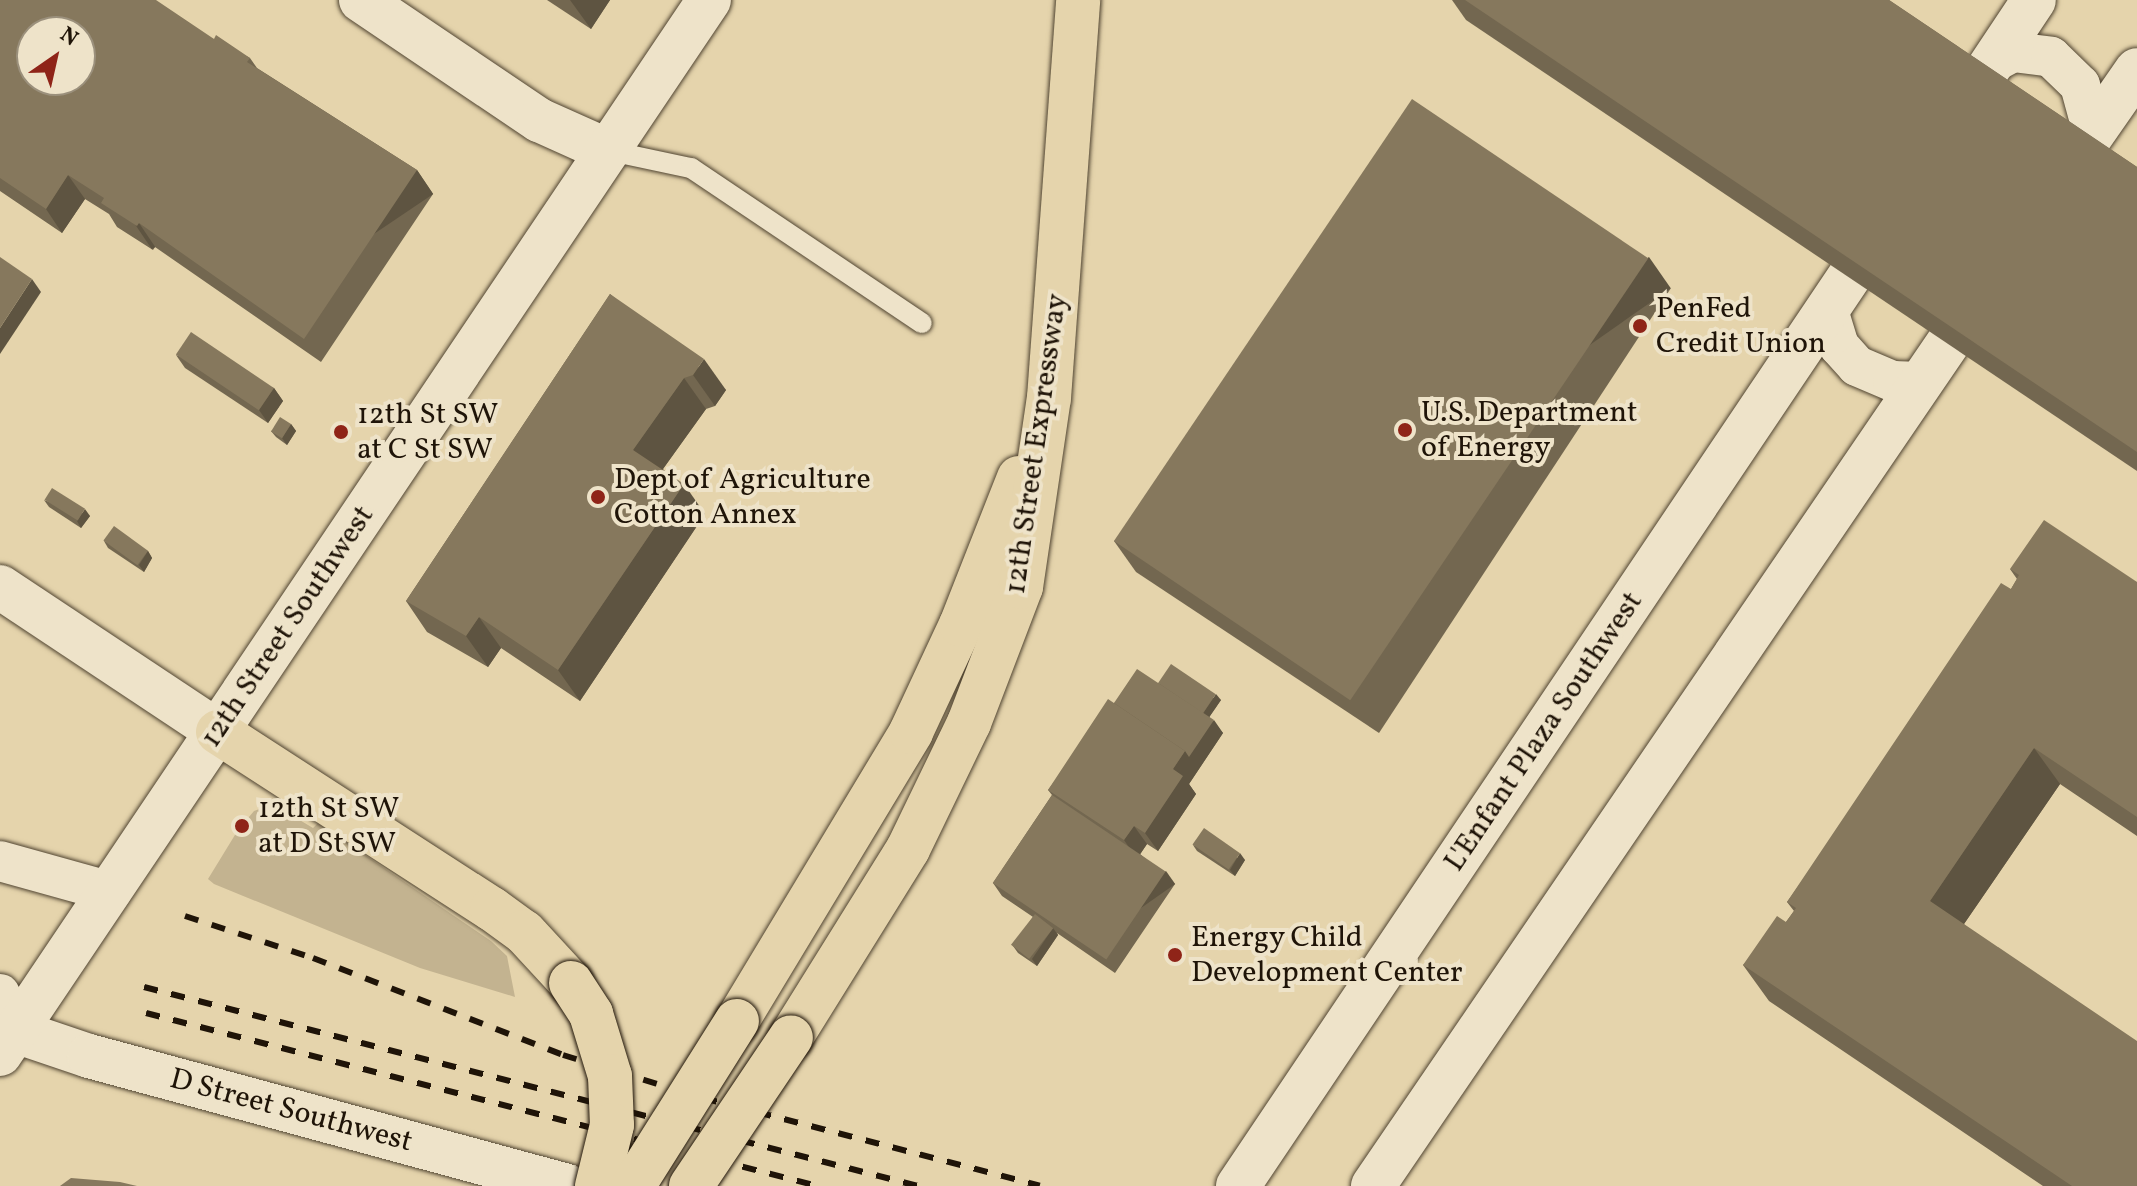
<!DOCTYPE html>
<style>
body{margin:0}
#map{position:relative;width:2137px;height:1186px;overflow:hidden;background:#e5d4ac;font-family:Vollkorn,serif}
div>[style]{position:absolute}
.green>*{inset:0;background:#c3b390}
.roads{filter:drop-shadow(0 0 2px #504431) drop-shadow(0 0 2px #504431)}
.service>*{height:20px;margin:-10px;padding:0 10px;transform-origin:10px;border-radius:10px;background:#eee3c9}
.minor>*{height:40px;margin:-20px;padding:0 20px;transform-origin:20px;border-radius:20px;background:#eee3c9}
.tertiary>*{height:44px;margin:-22px;padding:0 22px;transform-origin:22px;border-radius:22px;background:#eee3c9}
.secondary>*{height:44px;margin:-22px;padding:0 22px;transform-origin:22px;border-radius:22px;background:#eee3c9}
.motorway>*{height:44px;margin:-22px;padding:0 22px;transform-origin:22px;border-radius:22px;background:#e5d4ac}
.rail>*{height:6px;margin-top:-3px;transform-origin:0;background:repeating-linear-gradient(90deg,#1f1408 0 14px,transparent 0 28px)}
.bridges{filter:drop-shadow(0 0 2px #1f1408) drop-shadow(0 0 2px #1f1408)}
.motorway-bridge>*{height:44px;margin:-22px;padding:0 22px;transform-origin:22px;border-radius:22px;background:#e5d4ac}
.wall>*{inset:0;background:#736750}
.shaded-wall>*{inset:0;background:#5e5441;transform-origin:0 0}
.building>*{inset:0;background:#86785d;transform-origin:0 0}
.dots>*{width:22px;height:22px;translate:-50% -50%;box-sizing:border-box;border:4px solid #eee3c9;border-radius:50%}
span{translate:-50% -50%;white-space:nowrap;text-align:center;line-height:1.15;-webkit-text-stroke:8px #eee3c9;paint-order:stroke}
.poi-label{font-size:30px;color:#1f1408}
.left{translate:0 -50%;text-align:left}
.street-label{font-size:30px;color:#1f1408}
.north{position:absolute;left:16px;top:16px;width:80px;height:80px;box-sizing:border-box;background:#eee3c9;border:2px solid #9b907c;border-radius:50%;rotate:34deg;font-size:22px;font-weight:700;line-height:32px;text-align:center;color:#1f1408}
.north::after{content:'';display:block;margin:auto;width:28px;height:36px;background:#8f2418;clip-path:polygon(50% 0,100% 100%,50% 72%,0 100%)}
</style>
<div id="map">
<div class="green">
<i style="clip-path:polygon(273px 804px,313px 828px,318px 823px,491px 941px,507px 956px,515px 997px,420px 968px,214px 884px,208px 879px,238px 830px,254px 811px)"></i>
</div>
<div class="roads">
<div class="service">
<i style="left:606px;top:150px;width:87px;rotate:12deg"></i>
<i style="left:691px;top:168px;width:278px;rotate:33.9deg"></i>
</div>
<div class="minor">
<i style="left:1994px;top:62px;width:21px;rotate:-28deg"></i>
<i style="left:2013px;top:52px;width:38px;rotate:7deg"></i>
<i style="left:2051px;top:57px;width:40px;rotate:44deg"></i>
<i style="left:2080px;top:85px;width:50px;rotate:74.8deg"></i>
<i style="left:1828px;top:310px;width:38px;rotate:73deg"></i>
<i style="left:1839px;top:346px;width:27px;rotate:48deg"></i>
<i style="left:1857px;top:366px;width:39px;rotate:23deg"></i>
<i style="left:1893px;top:381px;width:28px;rotate:2deg"></i>
<i style="left:0;top:861px;width:115px;rotate:15.6deg"></i>
<i style="left:0;top:994px;width:40px;rotate:68deg"></i>
</div>
<div class="tertiary">
<i style="left:1980px;top:81px;width:97px;rotate:-56.3deg"></i>
<i style="left:2082px;top:149px;width:96px;rotate:-55.2deg"></i>
<i style="left:0;top:587px;width:262px;rotate:33.6deg"></i>
<i style="left:15px;top:1031px;width:78px;rotate:18.7deg"></i>
<i style="left:89px;top:1056px;width:496px;rotate:15.2deg"></i>
<i style="left:1238px;top:1186px;width:1095px;rotate:-56.09deg"></i>
<i style="left:1373px;top:1186px;width:1020px;rotate:-55.7deg"></i>
</div>
<div class="secondary">
<i style="left:361px;top:0;width:215px;rotate:34deg"></i>
<i style="left:539px;top:120px;width:73px;rotate:24.1deg"></i>
<i style="left:0;top:1054px;width:1270px;rotate:-56.07deg"></i>
</div>
<div class="motorway">
<i style="left:218px;top:732px;width:326px;rotate:32.9deg"></i>
<i style="left:492px;top:909px;width:39px;rotate:36deg"></i>
<i style="left:524px;top:932px;width:69px;rotate:47.3deg"></i>
<i style="left:737px;top:1021px;width:337px;rotate:-58.9deg"></i>
<i style="left:911px;top:732px;width:118px;rotate:-65deg"></i>
<i style="left:961px;top:625px;width:158px;rotate:-68.5deg"></i>
<i style="left:791px;top:1037px;width:221px;rotate:-58.1deg"></i>
<i style="left:908px;top:849px;width:140px;rotate:-64.2deg"></i>
<i style="left:969px;top:723px;width:146px;rotate:-69.1deg"></i>
<i style="left:1021px;top:587px;width:191px;rotate:-81.6deg"></i>
<i style="left:1049px;top:398px;width:399px;rotate:-85.8deg"></i>
</div>
</div>
<div class="rail">
<i style="left:185px;top:916px;width:135px;rotate:18.2deg"></i>
<i style="left:313px;top:958px;width:268px;rotate:21.2deg"></i>
<i style="left:563px;top:1055px;width:146px;rotate:17.1deg"></i>
<i style="left:703px;top:1098px;width:348px;rotate:14.6deg"></i>
<i style="left:144px;top:987px;width:799px;rotate:14.42deg"></i>
<i style="left:146px;top:1013px;width:694px;rotate:14.44deg"></i>
</div>
<div class="bridges">
<div class="motorway-bridge">
<i style="left:571px;top:983px;width:37px;rotate:57deg"></i>
<i style="left:591px;top:1014px;width:65px;rotate:73deg"></i>
<i style="left:610px;top:1076px;width:49px;rotate:87.7deg"></i>
<i style="left:612px;top:1125px;width:63px;rotate:103.8deg"></i>
<i style="left:633px;top:1186px;width:195px;rotate:-57.8deg"></i>
<i style="left:691px;top:1186px;width:179px;rotate:-56.1deg"></i>
</div>
</div>
<div class="wall">
<i style="clip-path:polygon(0 0,214px 39px,250px 58px,257px 68px,417px 170px,433px 194px,321px 362px,155px 247px,153px 250px,117px 227px,109px 214px,85px 199px,62px 233px,0 191px)"></i>
<i style="clip-path:polygon(547px 0,610px 0,591px 29px)"></i>
<i style="clip-path:polygon(1452px 0,1889px 0,2137px 167px,2137px 471px,1466px 20px)"></i>
<i style="clip-path:polygon(1671px 288px,1379px 733px,1136px 572px,1114px 541px)"></i>
<i style="clip-path:polygon(610px 294px,726px 390px,715px 406px,706px 409px,663px 469px,705px 514px,580px 701px,501px 648px,488px 667px,427px 632px,406px 601px)"></i>
<i style="clip-path:polygon(176px 355px,274px 388px,283px 401px,268px 423px,185px 368px)"></i>
<i style="clip-path:polygon(291px 424px,296px 431px,287px 445px,276px 437px,271px 431px)"></i>
<i style="clip-path:polygon(44px 500px,90px 516px,81px 528px,49px 507px)"></i>
<i style="clip-path:polygon(104px 541px,148px 551px,152px 558px,144px 572px,108px 548px)"></i>
<i style="clip-path:polygon(2010px 569px,2137px 582px,2137px 836px,2060px 784px,1964px 924px,2137px 1186px,2043px 1186px,1769px 1001px,1743px 965px,1786px 922px,1794px 911px,1787px 902px,2011px 589px,2017px 579px)"></i>
<i style="clip-path:polygon(1158px 683px,1221px 700px,1209px 717px,1223px 733px,1189px 784px,1196px 794px,1158px 851px,1147px 844px,1140px 854px,1175px 884px,1115px 973px,1057px 933px,1058px 935px,1037px 966px,1018px 953px,1013px 946px,1033px 917px,1002px 896px,993px 883px,1052px 795px,1048px 790px,1114px 703px)"></i>
<i style="clip-path:polygon(1193px 845px,1245px 860px,1235px 876px,1197px 851px)"></i>
</div>
<div class="shaded-wall">
<i style="clip-path:polygon(570px 0,610px 0,591px 29px)"></i>
<i style="left:417px;top:170px;width:29px;height:203px;rotate:56deg"></i>
<i style="clip-path:polygon(68px 175px,85px 199px,62px 233px,46px 209px)"></i>
<i style="left:139px;top:223px;width:29px;height:4px;rotate:56deg"></i>
<i style="left:1649px;top:257px;width:38px;height:532px;rotate:55deg"></i>
<i style="clip-path:polygon(32px 279px,41px 292px,0 354px,0 328px)"></i>
<i style="clip-path:polygon(704px 359px,726px 390px,715px 406px,693px 375px)"></i>
<i style="clip-path:polygon(684px 378px,706px 409px,655px 480px,633px 450px)"></i>
<i style="clip-path:polygon(274px 388px,283px 401px,268px 423px,259px 410px)"></i>
<i style="clip-path:polygon(291px 424px,296px 431px,287px 445px,282px 438px)"></i>
<i style="clip-path:polygon(684px 484px,705px 514px,580px 701px,558px 670px)"></i>
<i style="clip-path:polygon(85px 509px,90px 516px,81px 528px,77px 521px)"></i>
<i style="clip-path:polygon(148px 551px,152px 558px,144px 572px,139px 565px)"></i>
<i style="clip-path:polygon(479px 617px,501px 648px,488px 667px,466px 636px)"></i>
<i style="clip-path:polygon(1216px 694px,1221px 700px,1206px 722px,1202px 715px)"></i>
<i style="clip-path:polygon(1214px 720px,1223px 733px,1189px 784px,1196px 794px,1158px 851px,1145px 833px,1173px 769px,1185px 751px)"></i>
<i style="clip-path:polygon(2034px 748px,2060px 784px,1955px 937px,1930px 901px)"></i>
<i style="clip-path:polygon(1134px 826px,1147px 844px,1137px 859px,1124px 840px)"></i>
<i style="clip-path:polygon(1240px 853px,1245px 860px,1235px 876px,1230px 870px)"></i>
<i style="left:1166px;top:871px;width:16px;height:107px;rotate:55deg"></i>
<i style="clip-path:polygon(1053px 928px,1058px 935px,1037px 966px,1032px 959px)"></i>
</div>
<div class="building">
<i style="clip-path:polygon(evenodd,0 0,156px 0,214px 39px,216px 35px,250px 58px,247px 62px,417px 170px,304px 339px,139px 223px,137px 226px,101px 203px,104px 198px,68px 175px,46px 209px,0 178px,0 0,32px 32px,80px 32px,80px 80px,32px 80px,32px 32px)"></i>
<i style="clip-path:polygon(1465px 0,1889px 0,2137px 167px,2137px 452px)"></i>
<i style="left:1412px;top:99px;width:285px;height:533px;rotate:34deg"></i>
<i style="clip-path:polygon(0 257px,32px 279px,0 328px)"></i>
<i style="clip-path:polygon(610px 294px,704px 359px,693px 375px,684px 378px,633px 450px,684px 484px,558px 670px,479px 617px,466px 636px,406px 601px)"></i>
<i style="left:191px;top:332px;width:100px;height:27px;rotate:34deg"></i>
<i style="left:280px;top:417px;width:13px;height:17px;rotate:32deg"></i>
<i style="left:52px;top:488px;width:39px;height:14px;rotate:32deg"></i>
<i style="clip-path:polygon(2044px 520px,2137px 582px,2137px 817px,2034px 748px,1930px 901px,2137px 1041px,2137px 1186px,2072px 1186px,1743px 965px,1777px 916px,1786px 922px,1796px 908px,1787px 902px,2001px 583px,2011px 589px,2019px 575px,2010px 569px)"></i>
<i style="left:114px;top:526px;width:42px;height:18px;rotate:36deg"></i>
<i style="left:1171px;top:664px;width:54px;height:23px;rotate:34deg"></i>
<i style="clip-path:polygon(1137px 669px,1214px 720px,1189px 757px,1185px 751px,1114px 703px)"></i>
<i style="clip-path:polygon(1108px 699px,1185px 751px,1173px 769px,1183px 776px,1145px 833px,1134px 826px,1124px 840px,1048px 790px)"></i>
<i style="left:1052px;top:795px;width:137px;height:106px;rotate:34deg"></i>
<i style="left:1204px;top:828px;width:44px;height:20px;rotate:35deg"></i>
<i style="left:1035px;top:914px;width:23px;height:39px;rotate:38deg"></i>
<i style="clip-path:polygon(71px 1178px,120px 1182px,137px 1186px,60px 1186px)"></i>
</div>
<div class="dots">
<i style="left:1640px;top:326px;background:#8f2418"></i>
<i style="left:1405px;top:430px;background:#8f2418"></i>
<i style="left:341px;top:432px;background:#8f2418"></i>
<i style="left:598px;top:497px;background:#8f2418"></i>
<i style="left:242px;top:826px;background:#8f2418"></i>
<i style="left:1175px;top:955px;background:#8f2418"></i>
</div>
<div class="poi-label">
<span class="left" style="left:1656px;top:326px">PenFed<br>Credit Union</span>
<span class="left" style="left:1421px;top:430px">U.S. Department<br>of Energy</span>
<span class="left" style="left:357px;top:432px">12th St SW<br>at C St SW</span>
<span class="left" style="left:614px;top:497px">Dept of Agriculture<br>Cotton Annex</span>
<span class="left" style="left:258px;top:826px">12th St SW<br>at D St SW</span>
<span class="left" style="left:1191px;top:955px">Energy Child<br>Development Center</span>
</div>
<div class="street-label">
<span style="left:1037px;top:444px;rotate:-82deg">12th Street Expressway</span>
<span style="left:288px;top:627px;rotate:-56deg">12th Street Southwest</span>
<span style="left:1544px;top:732px;rotate:-56deg">L'Enfant Plaza Southwest</span>
<span style="left:291px;top:1111px;rotate:15deg">D Street Southwest</span>
</div>
<div class="north">N</div>
</div>
